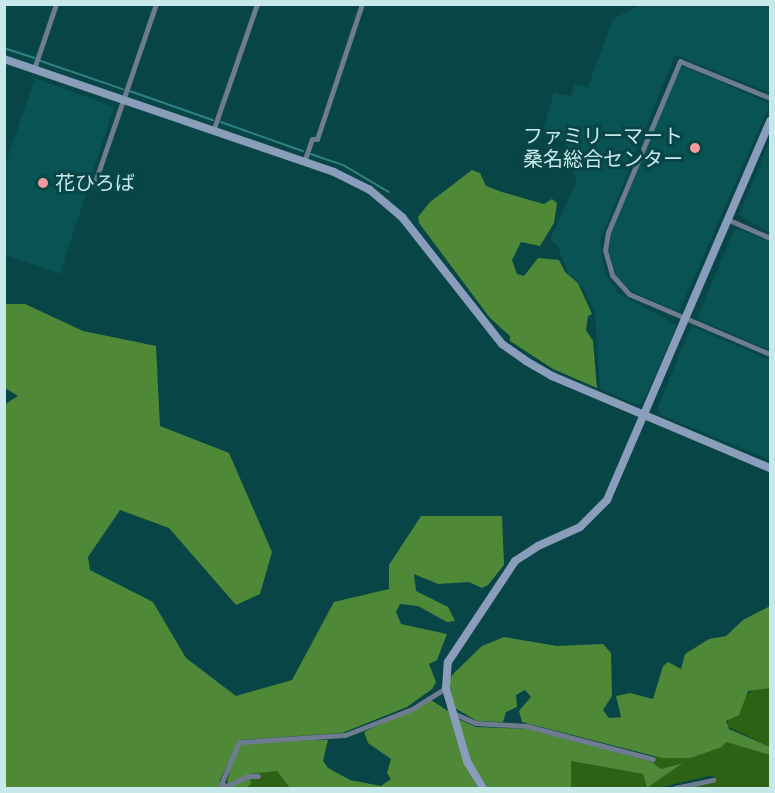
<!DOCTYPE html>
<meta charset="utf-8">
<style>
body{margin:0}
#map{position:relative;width:775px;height:793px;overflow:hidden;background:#074546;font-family:Karla,"Noto Sans JP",sans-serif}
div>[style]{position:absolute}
.built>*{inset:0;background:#095355}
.green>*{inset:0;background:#2d6214}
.forest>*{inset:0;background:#4f8938}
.stream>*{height:1.5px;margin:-0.75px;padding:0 0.75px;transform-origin:0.75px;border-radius:0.75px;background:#308183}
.street>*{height:5px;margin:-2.5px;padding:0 2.5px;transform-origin:2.5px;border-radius:2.5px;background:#6f7b8e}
.secondary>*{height:8px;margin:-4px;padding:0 4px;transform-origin:4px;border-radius:4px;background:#8a9ebb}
.dots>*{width:16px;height:16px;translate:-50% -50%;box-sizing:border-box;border:3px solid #074546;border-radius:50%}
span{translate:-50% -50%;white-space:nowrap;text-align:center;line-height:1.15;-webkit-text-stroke:6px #074546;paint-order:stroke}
.poi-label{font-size:20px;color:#c7e9ea}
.right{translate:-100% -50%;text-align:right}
.left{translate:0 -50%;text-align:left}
.frame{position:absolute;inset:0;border:6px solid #c7e9ea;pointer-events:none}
</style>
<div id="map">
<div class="built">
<i style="clip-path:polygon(641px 5px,770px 5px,770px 93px,675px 55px,600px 241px,605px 273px,618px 293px,677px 325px,643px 402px,638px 405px,600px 389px,595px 312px,579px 282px,568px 273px,557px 245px,550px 240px,577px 180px,562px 154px,567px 143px,543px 130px,554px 93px,571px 96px,575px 84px,588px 87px,613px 19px)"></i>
<i style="clip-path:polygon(685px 67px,767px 102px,769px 106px,679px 312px,631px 291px,617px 277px,609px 251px,611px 232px,680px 68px)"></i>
<i style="clip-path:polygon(35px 78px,114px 107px,60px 274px,5px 255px,5px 165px)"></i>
<i style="clip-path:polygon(770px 140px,770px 233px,739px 215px)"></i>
<i style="clip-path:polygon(738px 229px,770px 242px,770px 350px,699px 320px,698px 315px,734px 230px)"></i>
<i style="clip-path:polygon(691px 326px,770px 360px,770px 460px,661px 415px,658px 407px)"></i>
</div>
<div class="green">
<i style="clip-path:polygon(755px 688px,770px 688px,770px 747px,727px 726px,728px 719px,740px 710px,743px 698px)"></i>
<i style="clip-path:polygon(726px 742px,770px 755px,770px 788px,689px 788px,713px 783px,713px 775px,658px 788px,571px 788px,571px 761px,643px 774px,647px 788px,683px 763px,661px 769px,652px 762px,654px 757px,691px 758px,722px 747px)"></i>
<i style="clip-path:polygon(271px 771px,277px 771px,290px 788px,245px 788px,251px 780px,249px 774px)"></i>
</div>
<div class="forest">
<i style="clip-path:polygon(472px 170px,480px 173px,486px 186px,502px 192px,544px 204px,552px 199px,557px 203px,554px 223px,540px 246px,521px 242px,512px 260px,517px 274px,524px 276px,538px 258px,559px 260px,565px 272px,578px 283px,592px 314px,588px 316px,586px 330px,593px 341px,597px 388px,553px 369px,510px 341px,510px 336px,490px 318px,419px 223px,418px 217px,430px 202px)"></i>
<i style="clip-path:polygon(5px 304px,25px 304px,83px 331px,156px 346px,160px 426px,229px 453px,272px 552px,260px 594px,236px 605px,169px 528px,120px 510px,88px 557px,90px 570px,153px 602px,186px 658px,236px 696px,292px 680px,334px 602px,389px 589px,389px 565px,421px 516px,502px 516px,504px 565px,488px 585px,482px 588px,469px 582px,438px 584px,414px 574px,416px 591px,448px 607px,455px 621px,447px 622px,418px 606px,400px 604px,396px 612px,401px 624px,447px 634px,437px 660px,429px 664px,436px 682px,432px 689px,407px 707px,342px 733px,239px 740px,219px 782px,225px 788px,250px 778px,251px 784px,245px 788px,5px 788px,4px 405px,18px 396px,5px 388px)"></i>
<i style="clip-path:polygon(770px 606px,770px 688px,748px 691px,739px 715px,726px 721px,729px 729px,770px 747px,770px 755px,726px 742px,722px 747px,691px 758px,662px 758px,522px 722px,519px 711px,531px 697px,525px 690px,516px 695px,517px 707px,506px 712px,503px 722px,477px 721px,455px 708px,449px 682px,452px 675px,482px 646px,504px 637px,557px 646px,603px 644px,611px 653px,612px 696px,603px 710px,609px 718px,621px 717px,616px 696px,630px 693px,653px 699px,663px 666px,668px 662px,681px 669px,685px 654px,709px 639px,726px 636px,743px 620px)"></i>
<i style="clip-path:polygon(431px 700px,448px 711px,464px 763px,478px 788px,290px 788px,277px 771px,249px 774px,229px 784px,227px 782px,236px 747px,245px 741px,328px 740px,323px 761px,328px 768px,350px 780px,381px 786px,391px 779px,387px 773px,391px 759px,368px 743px,364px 732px)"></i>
<i style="clip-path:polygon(458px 719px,476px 727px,527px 729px,560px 736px,652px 762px,661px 769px,683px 763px,647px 788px,643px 774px,571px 761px,571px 788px,488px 788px,471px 761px)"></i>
</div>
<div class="stream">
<i style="left:4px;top:48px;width:32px;rotate:18deg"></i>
<i style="left:41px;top:61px;width:87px;rotate:18.9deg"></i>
<i style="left:130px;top:91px;width:88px;rotate:19.3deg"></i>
<i style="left:221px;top:122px;width:87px;rotate:19.5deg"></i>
<i style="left:311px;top:154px;width:36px;rotate:19deg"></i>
<i style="left:345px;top:166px;width:51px;rotate:30.6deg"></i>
</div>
<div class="street">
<i style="left:34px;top:69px;width:69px;rotate:-71.3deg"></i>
<i style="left:770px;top:98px;width:97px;rotate:-157.7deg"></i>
<i style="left:680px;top:61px;width:186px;rotate:112.8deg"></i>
<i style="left:608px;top:232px;width:18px;rotate:99deg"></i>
<i style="left:605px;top:250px;width:26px;rotate:74deg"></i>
<i style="left:612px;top:275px;width:25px;rotate:48deg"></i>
<i style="left:629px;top:294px;width:153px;rotate:23.1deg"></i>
<i style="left:213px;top:131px;width:134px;rotate:-70.9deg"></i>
<i style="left:304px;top:162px;width:24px;rotate:-71deg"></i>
<i style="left:312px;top:139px;width:5px"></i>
<i style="left:317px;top:139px;width:142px;rotate:-71.6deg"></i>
<i style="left:94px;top:185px;width:191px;rotate:-71.1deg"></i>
<i style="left:729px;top:220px;width:45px;rotate:23.7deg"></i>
<i style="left:453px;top:713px;width:24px;rotate:24deg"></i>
<i style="left:475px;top:723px;width:52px;rotate:3.3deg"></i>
<i style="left:527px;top:726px;width:130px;rotate:14.7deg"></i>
<i style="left:258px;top:776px;width:10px;rotate:180deg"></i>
<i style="left:248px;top:776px;width:23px;rotate:155deg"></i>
<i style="left:227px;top:786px;width:6px;rotate:-162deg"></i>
<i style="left:221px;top:784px;width:46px;rotate:-66.8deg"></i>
<i style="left:239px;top:742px;width:106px;rotate:-3.8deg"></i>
<i style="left:345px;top:735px;width:72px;rotate:-21.2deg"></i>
<i style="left:412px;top:709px;width:40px;rotate:-32deg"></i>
<i style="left:675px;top:788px;width:39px;rotate:-12deg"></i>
</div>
<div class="secondary">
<i style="left:4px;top:59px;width:349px;rotate:18.9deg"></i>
<i style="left:334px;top:172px;width:40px;rotate:26.6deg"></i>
<i style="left:370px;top:190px;width:42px;rotate:40.2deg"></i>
<i style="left:402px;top:217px;width:162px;rotate:51.8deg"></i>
<i style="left:502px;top:344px;width:29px;rotate:35deg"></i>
<i style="left:526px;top:361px;width:30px;rotate:30deg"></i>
<i style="left:552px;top:376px;width:237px;rotate:22.9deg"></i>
<i style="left:483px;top:788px;width:31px;rotate:-121deg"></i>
<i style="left:467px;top:761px;width:50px;rotate:-106.3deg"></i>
<i style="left:453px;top:713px;width:26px;rotate:-106deg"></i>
<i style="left:446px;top:688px;width:26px;rotate:-86deg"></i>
<i style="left:448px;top:662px;width:121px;rotate:-56.4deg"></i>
<i style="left:515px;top:561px;width:27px;rotate:-33deg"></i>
<i style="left:538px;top:546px;width:46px;rotate:-24.3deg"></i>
<i style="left:580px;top:527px;width:38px;rotate:-45deg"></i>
<i style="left:607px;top:500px;width:413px;rotate:-66.7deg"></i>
</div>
<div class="dots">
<i style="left:695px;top:148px;background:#f59b9e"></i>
<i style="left:43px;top:183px;background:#f59b9e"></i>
</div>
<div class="poi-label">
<span class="right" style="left:683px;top:148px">ファミリーマート<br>桑名総合センター</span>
<span class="left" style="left:55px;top:183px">花ひろば</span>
</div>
<div class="frame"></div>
</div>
